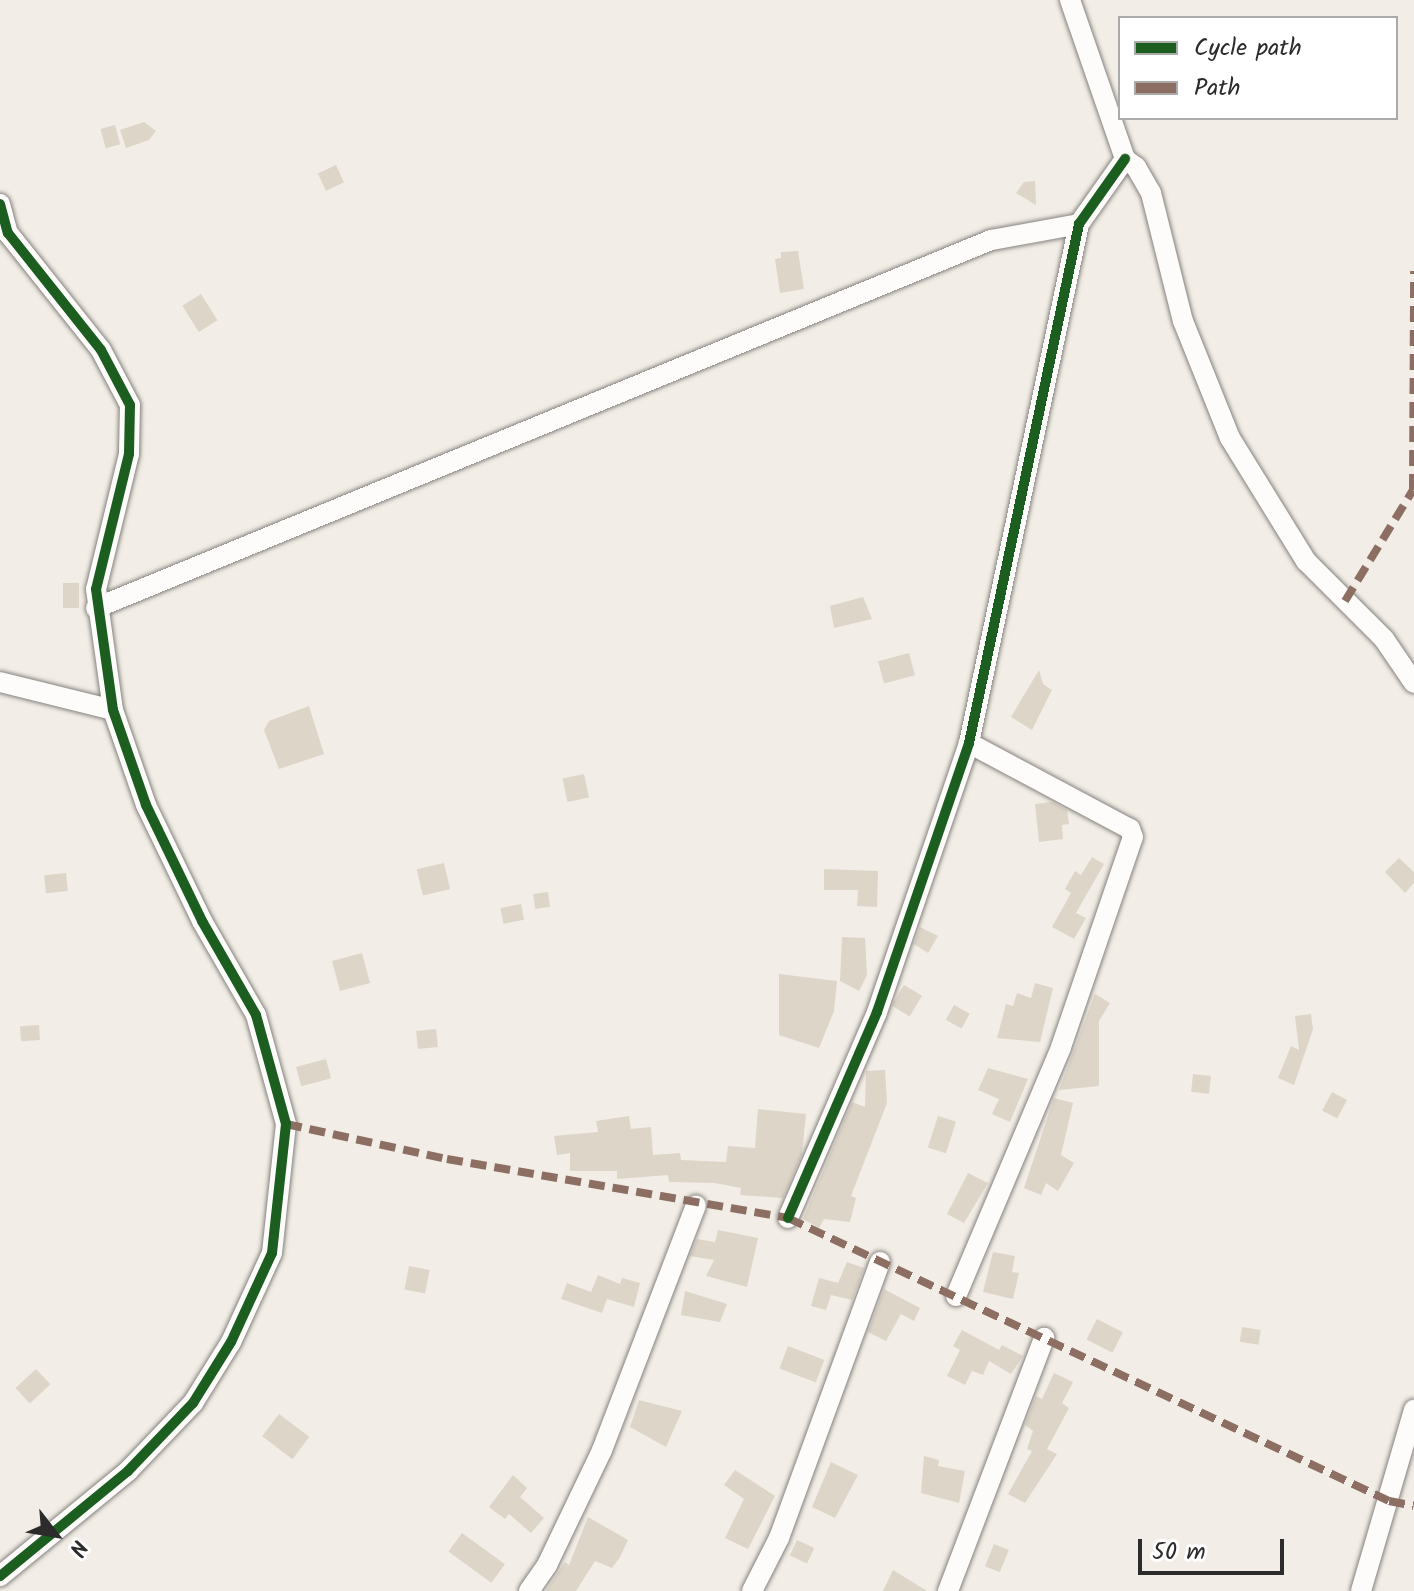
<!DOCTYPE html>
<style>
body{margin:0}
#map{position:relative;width:1414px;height:1591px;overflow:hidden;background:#f2ede6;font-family:Kalam,sans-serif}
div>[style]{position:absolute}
.building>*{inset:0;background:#ded5c9;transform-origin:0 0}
.roads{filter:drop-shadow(0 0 2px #85827f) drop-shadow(0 0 2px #85827f)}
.minor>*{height:20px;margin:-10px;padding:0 10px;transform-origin:10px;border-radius:10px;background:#fdfcfb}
.quiet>*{height:8px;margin-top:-4px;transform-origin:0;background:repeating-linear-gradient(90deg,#8d6e63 0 16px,transparent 0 24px)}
.cycleway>*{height:10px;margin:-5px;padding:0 5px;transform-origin:5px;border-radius:5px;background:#1b5e20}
span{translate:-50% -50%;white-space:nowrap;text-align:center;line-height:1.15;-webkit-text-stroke:8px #fff;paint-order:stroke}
.legend{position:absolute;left:1118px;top:16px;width:280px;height:104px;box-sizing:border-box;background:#fff;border:2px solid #aaa;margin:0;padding:10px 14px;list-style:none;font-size:24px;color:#2b2b2b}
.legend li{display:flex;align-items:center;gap:16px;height:40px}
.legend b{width:40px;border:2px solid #aaa}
.north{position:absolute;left:16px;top:1495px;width:80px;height:80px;-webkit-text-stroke:6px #fff;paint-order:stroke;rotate:121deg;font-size:22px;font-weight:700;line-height:32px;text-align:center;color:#2b2b2b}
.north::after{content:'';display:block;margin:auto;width:28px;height:36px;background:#2b2b2b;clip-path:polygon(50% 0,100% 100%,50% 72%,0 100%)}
.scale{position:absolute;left:1138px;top:1539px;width:146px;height:36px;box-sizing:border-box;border:4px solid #2b2b2b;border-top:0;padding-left:10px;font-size:24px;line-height:28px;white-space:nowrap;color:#2b2b2b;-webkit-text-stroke:6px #fff;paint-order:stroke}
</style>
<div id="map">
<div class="building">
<i style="clip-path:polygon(144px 122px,156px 131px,149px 140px,126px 148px,120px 130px)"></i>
<i style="left:115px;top:125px;width:20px;height:15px;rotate:75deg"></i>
<i style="left:336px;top:165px;width:19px;height:20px;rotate:65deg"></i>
<i style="clip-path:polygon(1035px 181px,1036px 205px,1016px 193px,1024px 182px)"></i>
<i style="clip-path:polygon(798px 251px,804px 289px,780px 293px,775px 259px,781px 258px,781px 252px)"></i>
<i style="left:201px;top:294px;width:31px;height:22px;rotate:58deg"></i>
<i style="left:63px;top:583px;width:16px;height:25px"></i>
<i style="clip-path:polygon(863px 597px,872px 619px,834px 628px,830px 606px)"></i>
<i style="left:909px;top:653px;width:23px;height:32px;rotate:75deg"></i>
<i style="clip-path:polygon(1039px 670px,1043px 684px,1052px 690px,1032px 730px,1011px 717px)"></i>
<i style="clip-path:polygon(309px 706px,324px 754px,279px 769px,264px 730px,269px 721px)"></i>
<i style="left:584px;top:774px;width:24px;height:22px;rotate:78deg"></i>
<i style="clip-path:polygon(1052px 802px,1067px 810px,1069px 824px,1062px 825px,1063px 839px,1039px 842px,1035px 804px)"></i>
<i style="clip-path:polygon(1092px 857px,1104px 864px,1076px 913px,1086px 918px,1074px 939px,1052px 927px,1071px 893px,1065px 889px,1075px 871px,1081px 875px)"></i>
<i style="clip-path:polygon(1399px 858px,1414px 872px,1414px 883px,1405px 893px,1385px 872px)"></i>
<i style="left:444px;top:863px;width:27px;height:28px;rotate:77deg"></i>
<i style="clip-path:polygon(824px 869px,878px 871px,877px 907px,857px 906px,858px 890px,824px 890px)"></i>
<i style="left:66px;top:873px;width:18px;height:22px;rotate:84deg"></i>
<i style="left:548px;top:892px;width:15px;height:15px;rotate:82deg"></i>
<i style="left:521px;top:904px;width:16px;height:21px;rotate:79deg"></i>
<i style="clip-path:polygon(920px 927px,938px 936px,928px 953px,914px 944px)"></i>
<i style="clip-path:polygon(842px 937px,865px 938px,867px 975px,859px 991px,840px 981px)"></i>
<i style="left:362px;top:953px;width:31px;height:31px;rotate:75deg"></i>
<i style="clip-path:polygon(779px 974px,837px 981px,834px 1011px,819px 1048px,779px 1035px)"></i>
<i style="clip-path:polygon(1035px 983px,1053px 988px,1040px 1042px,997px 1038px,1006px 1004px,1013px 1006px,1017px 993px,1031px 998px)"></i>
<i style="left:904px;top:985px;width:21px;height:24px;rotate:31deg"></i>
<i style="clip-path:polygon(1095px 994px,1110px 1003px,1099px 1021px,1099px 1086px,1059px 1090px)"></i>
<i style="left:954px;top:1005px;width:18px;height:17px;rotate:29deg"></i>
<i style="clip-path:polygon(1311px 1014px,1313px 1029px,1294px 1085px,1278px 1078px,1291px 1046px,1299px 1050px,1295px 1016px)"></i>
<i style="left:39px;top:1025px;width:15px;height:19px;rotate:86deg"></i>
<i style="left:436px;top:1029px;width:18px;height:20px;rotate:84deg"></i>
<i style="left:326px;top:1059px;width:20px;height:31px;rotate:75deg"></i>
<i style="clip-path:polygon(988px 1068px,1028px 1079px,1010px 1122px,992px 1114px,999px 1099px,978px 1090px)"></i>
<i style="clip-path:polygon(885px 1070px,887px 1103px,851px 1196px,856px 1198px,850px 1222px,824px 1219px,819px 1228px,803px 1219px,811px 1200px,852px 1102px,865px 1107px,866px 1071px)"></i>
<i style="left:1193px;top:1074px;width:18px;height:18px;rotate:6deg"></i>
<i style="left:1332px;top:1092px;width:17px;height:21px;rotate:28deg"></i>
<i style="clip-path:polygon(1054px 1098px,1073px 1103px,1061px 1155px,1074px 1163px,1058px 1191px,1046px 1183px,1041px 1195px,1024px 1188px)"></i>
<i style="clip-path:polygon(758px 1109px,806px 1114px,802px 1154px,783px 1198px,740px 1195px,741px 1188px,715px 1183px,669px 1182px,668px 1175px,617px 1179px,617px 1171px,570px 1171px,570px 1153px,557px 1155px,554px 1136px,598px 1132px,596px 1121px,629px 1116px,631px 1129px,651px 1127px,653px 1155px,680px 1153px,681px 1160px,726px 1162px,728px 1146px,755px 1148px)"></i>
<i style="left:938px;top:1116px;width:19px;height:33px;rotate:18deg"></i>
<i style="clip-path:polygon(968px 1173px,988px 1183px,964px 1223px,947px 1214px)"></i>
<i style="clip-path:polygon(718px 1230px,758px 1238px,747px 1287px,706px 1276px,714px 1260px,690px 1256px,697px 1239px,715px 1242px)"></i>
<i style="clip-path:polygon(993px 1252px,1015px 1256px,1012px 1272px,1019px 1273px,1013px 1299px,983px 1292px)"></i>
<i style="clip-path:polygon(847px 1262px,864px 1268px,852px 1300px,831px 1295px,826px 1310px,811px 1306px,819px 1278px,838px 1283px)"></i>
<i style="left:409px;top:1266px;width:21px;height:24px;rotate:11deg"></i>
<i style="clip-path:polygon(598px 1275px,620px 1284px,622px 1278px,640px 1283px,634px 1307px,607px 1299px,602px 1313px,561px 1299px,567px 1283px,591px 1292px)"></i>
<i style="clip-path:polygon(884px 1289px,920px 1308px,914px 1321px,901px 1314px,886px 1341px,868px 1332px)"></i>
<i style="clip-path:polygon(685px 1291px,727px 1304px,720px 1322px,681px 1315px)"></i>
<i style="left:1097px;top:1319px;width:29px;height:23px;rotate:27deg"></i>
<i style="left:1242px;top:1327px;width:19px;height:15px;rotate:9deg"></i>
<i style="clip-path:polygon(962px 1330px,999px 1350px,1002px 1345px,1023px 1356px,1011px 1374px,989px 1361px,983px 1375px,972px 1371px,965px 1385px,947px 1376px,960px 1350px,953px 1346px)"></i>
<i style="left:788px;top:1346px;width:39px;height:24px;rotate:21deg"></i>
<i style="left:36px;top:1369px;width:21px;height:28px;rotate:47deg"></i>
<i style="clip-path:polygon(1054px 1373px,1073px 1382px,1062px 1403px,1069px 1408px,1047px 1449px,1057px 1454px,1025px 1503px,1008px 1494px,1032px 1451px,1027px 1449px,1033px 1431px,1025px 1425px,1036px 1396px,1042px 1399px)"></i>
<i style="clip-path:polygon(639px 1400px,682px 1411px,666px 1447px,630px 1427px)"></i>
<i style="left:279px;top:1414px;width:38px;height:28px;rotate:37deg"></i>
<i style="clip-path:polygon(924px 1456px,939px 1460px,938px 1466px,965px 1471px,959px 1503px,921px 1493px)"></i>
<i style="clip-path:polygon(831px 1462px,858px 1475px,835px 1518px,812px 1507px)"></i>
<i style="clip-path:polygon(735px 1470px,775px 1496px,748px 1549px,725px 1538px,744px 1499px,724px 1485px)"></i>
<i style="clip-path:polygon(513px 1475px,527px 1488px,520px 1497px,544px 1518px,531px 1533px,509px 1514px,505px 1519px,489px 1507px)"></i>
<i style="clip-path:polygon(588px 1517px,628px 1540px,620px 1557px,612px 1568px,595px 1561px,576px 1591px,546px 1591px,565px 1562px,569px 1565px)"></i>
<i style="left:462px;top:1533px;width:53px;height:23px;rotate:36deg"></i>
<i style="left:797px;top:1540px;width:19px;height:17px;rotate:25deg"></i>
<i style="left:994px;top:1544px;width:16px;height:24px;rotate:22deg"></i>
<i style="clip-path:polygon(893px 1570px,927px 1591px,883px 1591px)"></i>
</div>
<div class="roads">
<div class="minor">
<i style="left:1070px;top:0;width:168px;rotate:70.9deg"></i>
<i style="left:1125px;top:159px;width:14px;rotate:36deg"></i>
<i style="left:1136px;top:167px;width:30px;rotate:60deg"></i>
<i style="left:1151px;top:193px;width:132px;rotate:76deg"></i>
<i style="left:1183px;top:321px;width:126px;rotate:68.1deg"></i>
<i style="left:1230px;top:438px;width:145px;rotate:58.3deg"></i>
<i style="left:1306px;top:561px;width:110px;rotate:45deg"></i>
<i style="left:1384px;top:639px;width:53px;rotate:55.7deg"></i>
<i style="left:0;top:204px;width:30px;rotate:75deg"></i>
<i style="left:8px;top:233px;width:149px;rotate:51.5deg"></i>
<i style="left:101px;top:350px;width:62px;rotate:62.2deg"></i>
<i style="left:130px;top:405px;width:49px;rotate:91.2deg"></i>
<i style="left:129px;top:454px;width:139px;rotate:103.7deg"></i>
<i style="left:96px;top:589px;width:122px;rotate:82deg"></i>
<i style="left:113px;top:710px;width:101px;rotate:70.8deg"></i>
<i style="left:146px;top:805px;width:129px;rotate:64.2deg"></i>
<i style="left:202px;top:921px;width:108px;rotate:60.1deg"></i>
<i style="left:256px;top:1015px;width:113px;rotate:74.6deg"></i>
<i style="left:286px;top:1124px;width:130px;rotate:96.2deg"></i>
<i style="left:272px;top:1253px;width:98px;rotate:114.7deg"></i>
<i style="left:231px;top:1342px;width:72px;rotate:121.9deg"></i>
<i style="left:193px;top:1403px;width:94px;rotate:133.7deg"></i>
<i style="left:128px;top:1471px;width:166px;rotate:140.6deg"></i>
<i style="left:96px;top:608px;width:968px;rotate:-22.35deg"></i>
<i style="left:991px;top:240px;width:89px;rotate:-10.3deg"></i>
<i style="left:0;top:682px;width:116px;rotate:13.9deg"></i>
<i style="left:788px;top:1218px;width:224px;rotate:-66.6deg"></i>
<i style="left:877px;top:1012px;width:284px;rotate:-71.1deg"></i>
<i style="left:969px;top:743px;width:531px;rotate:-78.03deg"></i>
<i style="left:1079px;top:224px;width:80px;rotate:-54.7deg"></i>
<i style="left:956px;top:1296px;width:270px;rotate:-67.1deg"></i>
<i style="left:1061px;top:1047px;width:222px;rotate:-71.1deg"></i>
<i style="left:1133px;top:837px;width:9px;rotate:-111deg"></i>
<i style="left:1130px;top:829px;width:183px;rotate:-151.9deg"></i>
<i style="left:529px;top:1591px;width:32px;rotate:-55deg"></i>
<i style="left:547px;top:1565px;width:127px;rotate:-64.4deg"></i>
<i style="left:602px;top:1450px;width:262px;rotate:-69deg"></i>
<i style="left:752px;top:1591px;width:59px;rotate:-63deg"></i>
<i style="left:779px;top:1538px;width:294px;rotate:-69.9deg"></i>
<i style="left:948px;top:1591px;width:271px;rotate:-69.2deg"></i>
<i style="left:1361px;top:1591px;width:189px;rotate:-73.7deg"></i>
</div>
</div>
<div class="quiet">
<i style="left:1345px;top:601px;width:130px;rotate:-58.5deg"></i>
<i style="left:1413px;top:490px;width:219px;rotate:-89.7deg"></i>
<i style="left:286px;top:1124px;width:165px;rotate:12.3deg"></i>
<i style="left:447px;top:1159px;width:346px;rotate:9.8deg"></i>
<i style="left:788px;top:1218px;width:664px;rotate:25.21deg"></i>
<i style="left:1389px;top:1501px;width:25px;rotate:11deg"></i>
</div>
<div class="cycleway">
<i style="left:0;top:204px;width:30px;rotate:75deg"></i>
<i style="left:8px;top:233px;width:149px;rotate:51.5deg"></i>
<i style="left:101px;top:350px;width:62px;rotate:62.2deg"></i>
<i style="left:130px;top:405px;width:49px;rotate:91.2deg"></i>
<i style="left:129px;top:454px;width:139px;rotate:103.7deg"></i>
<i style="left:96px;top:589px;width:122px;rotate:82deg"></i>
<i style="left:113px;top:710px;width:101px;rotate:70.8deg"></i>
<i style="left:146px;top:805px;width:129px;rotate:64.2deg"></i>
<i style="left:202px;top:921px;width:108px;rotate:60.1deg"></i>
<i style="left:256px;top:1015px;width:113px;rotate:74.6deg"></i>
<i style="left:286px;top:1124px;width:130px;rotate:96.2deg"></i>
<i style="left:272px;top:1253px;width:98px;rotate:114.7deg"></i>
<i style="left:231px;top:1342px;width:72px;rotate:121.9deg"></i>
<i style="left:193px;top:1403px;width:94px;rotate:133.7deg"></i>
<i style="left:128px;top:1471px;width:166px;rotate:140.6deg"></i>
<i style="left:788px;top:1218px;width:224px;rotate:-66.6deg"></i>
<i style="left:877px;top:1012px;width:284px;rotate:-71.1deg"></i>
<i style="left:969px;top:743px;width:531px;rotate:-78.03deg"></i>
<i style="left:1079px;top:224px;width:80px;rotate:-54.7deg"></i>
</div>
<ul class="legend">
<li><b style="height:10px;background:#1b5e20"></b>Cycle path</li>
<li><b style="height:10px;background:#8d6e63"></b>Path</li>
</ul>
<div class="north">N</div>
<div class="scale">50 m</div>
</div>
